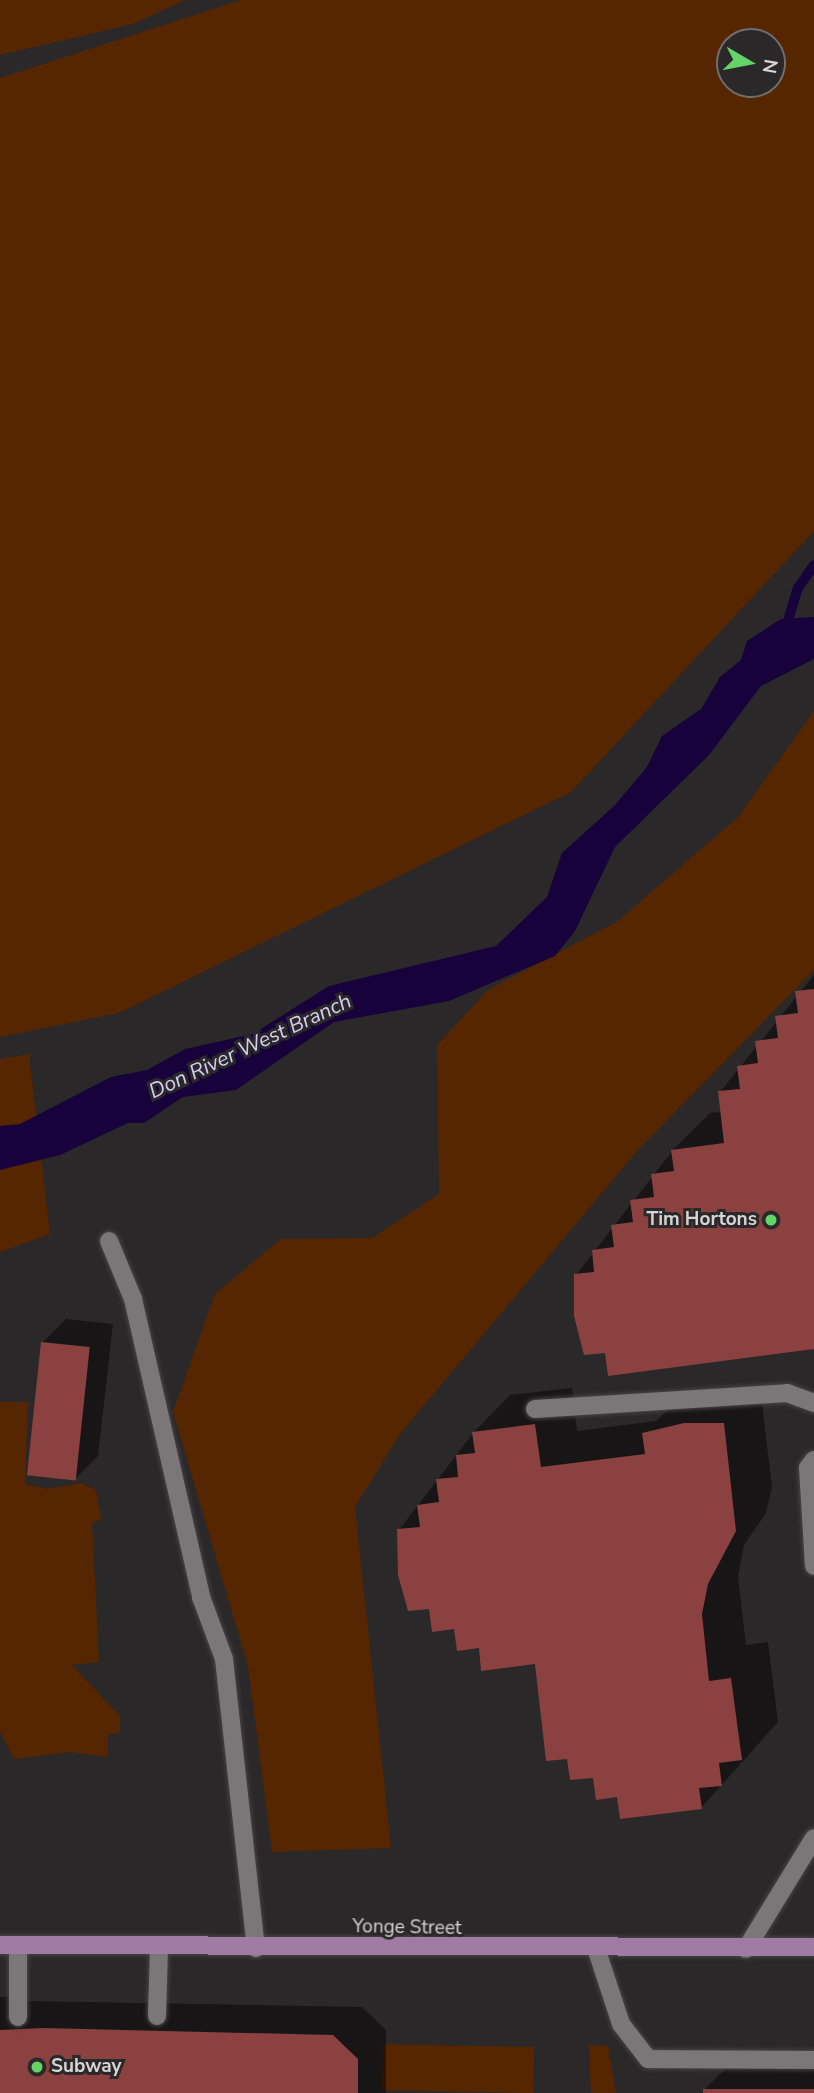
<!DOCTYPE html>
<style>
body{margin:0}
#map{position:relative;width:814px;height:2093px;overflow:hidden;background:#2b2829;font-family:"Nunito Sans",sans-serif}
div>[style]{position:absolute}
.green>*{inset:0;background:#562600;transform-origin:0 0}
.water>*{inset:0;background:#17023b}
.shadow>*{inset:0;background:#0007}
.stream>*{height:10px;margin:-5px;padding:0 5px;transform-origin:5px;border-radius:5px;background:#17023b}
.building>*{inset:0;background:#8a4140;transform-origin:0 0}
.roads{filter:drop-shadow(0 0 2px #474345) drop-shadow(0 0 2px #474345)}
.service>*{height:18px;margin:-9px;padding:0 9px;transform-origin:9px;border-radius:9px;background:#7b7778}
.primary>*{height:18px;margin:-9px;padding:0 9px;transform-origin:9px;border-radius:9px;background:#a07ca4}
.dots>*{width:19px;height:19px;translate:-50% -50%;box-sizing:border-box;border:4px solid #2b2829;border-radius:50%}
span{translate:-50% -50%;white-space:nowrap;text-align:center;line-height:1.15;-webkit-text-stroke:6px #2b2829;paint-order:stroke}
.poi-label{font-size:19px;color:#d7d4d5;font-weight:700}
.right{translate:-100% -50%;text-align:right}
.left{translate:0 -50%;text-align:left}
.street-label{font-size:19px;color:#d7d4d5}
.water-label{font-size:21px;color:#d3cef4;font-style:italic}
.north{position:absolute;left:716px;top:28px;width:70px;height:70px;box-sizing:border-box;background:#2b2829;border:2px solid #706d6e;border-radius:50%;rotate:100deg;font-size:19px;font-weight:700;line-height:28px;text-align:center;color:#d7d4d5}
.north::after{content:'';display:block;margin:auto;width:24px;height:32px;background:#64d468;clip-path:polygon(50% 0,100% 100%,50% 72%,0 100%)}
</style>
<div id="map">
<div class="green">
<i style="clip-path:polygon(0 0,185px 0,133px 24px,0 55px)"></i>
<i style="clip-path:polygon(evenodd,241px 0,814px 0,814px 531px,571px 792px,119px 1013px,0 1037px,0 78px,241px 0,730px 42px,772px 42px,772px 84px,730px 84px,730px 42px)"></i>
<i style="clip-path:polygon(814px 711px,814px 970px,637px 1151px,400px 1434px,355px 1507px,391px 1848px,272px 1852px,248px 1666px,173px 1412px,215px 1294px,281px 1239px,372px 1238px,439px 1194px,437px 1045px,488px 990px,618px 921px,738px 817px)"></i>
<i style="clip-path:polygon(29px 1054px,50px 1234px,0 1252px,0 1059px)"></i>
<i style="clip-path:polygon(0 1402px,28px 1402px,25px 1484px,47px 1489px,81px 1483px,96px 1490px,101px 1519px,92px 1523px,99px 1662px,72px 1665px,120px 1716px,120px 1732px,108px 1735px,108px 1757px,70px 1752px,14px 1759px,0 1732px)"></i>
<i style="clip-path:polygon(589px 2045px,608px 2046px,616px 2093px,591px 2093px)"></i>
<i style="left:534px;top:2047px;width:46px;height:151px;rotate:91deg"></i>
</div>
<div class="water">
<i style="clip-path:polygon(814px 617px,814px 659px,761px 686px,709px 755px,615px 847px,575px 931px,555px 956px,449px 1001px,334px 1022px,236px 1090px,183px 1097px,144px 1123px,128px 1123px,60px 1155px,0 1170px,0 1126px,20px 1124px,111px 1077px,147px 1070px,185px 1049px,253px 1034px,329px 986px,496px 946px,547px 897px,562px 853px,614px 806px,647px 767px,662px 736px,701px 709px,720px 677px,741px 660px,747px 641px,781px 619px)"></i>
</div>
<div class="shadow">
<i style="clip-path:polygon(814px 975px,814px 1346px,607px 1351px,576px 1275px,673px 1150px,710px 1113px,722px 1112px,720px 1092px)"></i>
<i style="clip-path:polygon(66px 1319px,113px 1324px,98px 1456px,75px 1479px,43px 1342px)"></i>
<i style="clip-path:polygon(722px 1387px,760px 1387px,772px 1487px,766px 1513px,744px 1545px,738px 1576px,746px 1645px,768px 1642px,778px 1722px,701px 1808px,619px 1795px,569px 1757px,536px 1662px,480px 1646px,430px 1607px,399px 1530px,474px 1432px,510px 1395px,572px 1388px,577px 1431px,656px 1421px,681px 1397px)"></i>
<i style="clip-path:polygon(0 1997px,9px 1997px,11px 2020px,29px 2001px,362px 2007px,386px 2030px,386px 2093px,0 2093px)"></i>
<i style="clip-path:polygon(734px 2060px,814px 2061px,814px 2093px,701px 2093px)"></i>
</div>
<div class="stream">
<i style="left:789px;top:617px;width:30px;rotate:-73deg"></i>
<i style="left:798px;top:588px;width:28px;rotate:-55deg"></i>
</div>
<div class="building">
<i style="clip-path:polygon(814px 989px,814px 1349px,608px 1376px,605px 1353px,584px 1355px,574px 1316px,574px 1274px,594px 1272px,592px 1250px,614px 1247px,611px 1225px,633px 1222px,630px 1200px,654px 1197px,651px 1174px,674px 1171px,671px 1150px,724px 1143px,718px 1091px,740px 1089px,737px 1066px,758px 1063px,755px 1041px,778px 1038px,775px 1016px,798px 1013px,795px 991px)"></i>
<i style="left:41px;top:1342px;width:49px;height:134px;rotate:6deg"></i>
<i style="clip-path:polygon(684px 1423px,724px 1423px,736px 1531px,708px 1584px,702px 1614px,709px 1681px,731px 1678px,742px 1760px,719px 1763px,722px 1786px,699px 1788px,702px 1809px,620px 1819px,617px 1797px,596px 1800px,593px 1778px,570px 1780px,567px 1759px,546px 1761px,535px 1664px,481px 1671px,479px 1648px,457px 1651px,454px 1629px,432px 1632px,429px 1609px,408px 1611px,398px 1575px,397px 1529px,420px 1527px,417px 1505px,439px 1502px,436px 1479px,458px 1477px,456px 1455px,475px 1453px,472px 1432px,535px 1424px,541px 1467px,645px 1454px,642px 1433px)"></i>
<i style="clip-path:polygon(43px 2028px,333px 2035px,358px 2059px,358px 2093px,0 2093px,0 2030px)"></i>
<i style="left:703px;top:2089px;width:111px;height:6px"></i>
</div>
<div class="roads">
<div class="service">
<i style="left:109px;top:1241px;width:63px;rotate:67.5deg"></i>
<i style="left:133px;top:1299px;width:306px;rotate:77.1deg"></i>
<i style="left:201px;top:1597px;width:66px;rotate:69.6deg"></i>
<i style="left:224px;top:1659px;width:291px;rotate:83.7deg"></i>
<i style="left:535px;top:1409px;width:253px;rotate:-3.6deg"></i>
<i style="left:787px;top:1393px;width:29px;rotate:20deg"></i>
<i style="left:814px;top:1460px;width:10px;rotate:127deg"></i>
<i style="left:808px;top:1468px;width:98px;rotate:86.5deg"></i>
<i style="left:18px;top:1945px;width:72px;rotate:90deg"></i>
<i style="left:746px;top:1949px;width:130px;rotate:-58.5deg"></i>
<i style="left:597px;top:1951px;width:77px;rotate:71.8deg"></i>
<i style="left:621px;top:2024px;width:44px;rotate:52.4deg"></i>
<i style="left:648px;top:2059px;width:166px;rotate:0.3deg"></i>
<i style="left:157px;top:2016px;width:69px;rotate:-88.3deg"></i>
</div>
<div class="primary">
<i style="left:0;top:1945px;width:814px;rotate:0.14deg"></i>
</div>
</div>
<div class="dots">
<i style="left:771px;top:1220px;background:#64d468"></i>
<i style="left:37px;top:2067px;background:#64d468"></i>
</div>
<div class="poi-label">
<span class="right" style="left:757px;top:1220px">Tim Hortons</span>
<span class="left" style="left:51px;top:2067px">Subway</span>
</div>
<div class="street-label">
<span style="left:407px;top:1928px;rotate:1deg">Yonge Street</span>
</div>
<div class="water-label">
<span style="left:250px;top:1046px;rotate:-25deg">Don River West Branch</span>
</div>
<div class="north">N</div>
</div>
